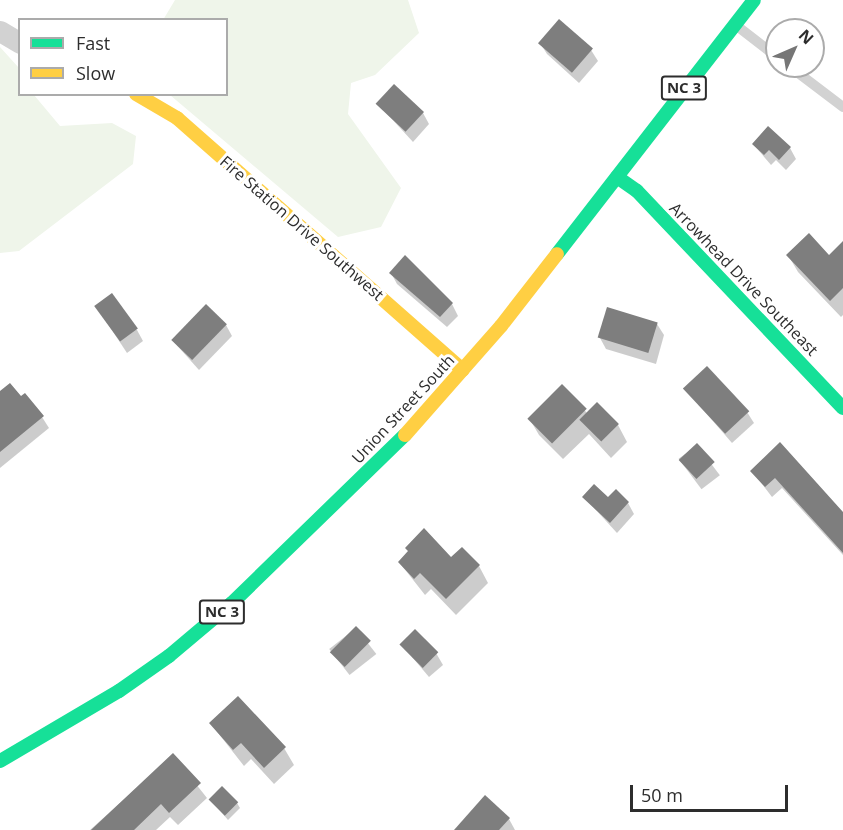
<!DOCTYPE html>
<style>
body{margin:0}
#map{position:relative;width:843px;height:830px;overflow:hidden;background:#fff;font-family:"Open Sans",sans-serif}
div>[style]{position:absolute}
.green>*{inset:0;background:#eff5ea}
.shadow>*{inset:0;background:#0003;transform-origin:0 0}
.building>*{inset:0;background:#7e7e7e;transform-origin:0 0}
.lane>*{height:10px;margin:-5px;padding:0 5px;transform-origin:5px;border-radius:5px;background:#d2d2d2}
.street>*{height:21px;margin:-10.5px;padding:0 10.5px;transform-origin:10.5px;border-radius:10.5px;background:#d2d2d2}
.fast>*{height:14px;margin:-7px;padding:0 7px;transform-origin:7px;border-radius:7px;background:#16e098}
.slow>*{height:14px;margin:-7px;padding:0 7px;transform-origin:7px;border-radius:7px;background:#ffcf43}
span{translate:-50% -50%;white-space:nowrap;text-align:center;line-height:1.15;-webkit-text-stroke:6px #fff;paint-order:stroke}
.shield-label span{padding:2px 4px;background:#fff;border:2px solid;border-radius:4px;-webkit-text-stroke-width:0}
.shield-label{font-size:15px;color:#2d2d2d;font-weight:700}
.street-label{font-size:16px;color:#2d2d2d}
.legend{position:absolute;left:18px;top:18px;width:210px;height:78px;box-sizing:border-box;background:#fff;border:2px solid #ababab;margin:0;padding:8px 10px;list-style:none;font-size:18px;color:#2d2d2d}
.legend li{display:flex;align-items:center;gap:12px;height:30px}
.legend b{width:30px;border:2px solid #ababab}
.north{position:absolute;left:765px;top:18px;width:60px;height:60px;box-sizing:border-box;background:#fff;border:2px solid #ababab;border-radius:50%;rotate:45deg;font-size:16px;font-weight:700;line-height:24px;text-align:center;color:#2d2d2d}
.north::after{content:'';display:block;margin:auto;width:21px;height:27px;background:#767676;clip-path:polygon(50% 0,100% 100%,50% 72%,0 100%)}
.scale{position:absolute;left:630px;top:785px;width:158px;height:27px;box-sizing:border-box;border:3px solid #2d2d2d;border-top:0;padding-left:8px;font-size:18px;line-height:21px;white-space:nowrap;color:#2d2d2d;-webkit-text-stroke:4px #fff;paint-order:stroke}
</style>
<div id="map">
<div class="green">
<i style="clip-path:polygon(175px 0,408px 0,419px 33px,375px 75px,351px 83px,348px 114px,401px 188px,381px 227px,338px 237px,170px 95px,226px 94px,226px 20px,163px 20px)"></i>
<i style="clip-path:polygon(0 47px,19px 68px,20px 94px,34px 95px,60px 126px,112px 123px,136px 136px,133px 164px,19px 251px,0 253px)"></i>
</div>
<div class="shadow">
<i style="clip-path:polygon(540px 43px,591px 50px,598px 61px,579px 83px,547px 54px)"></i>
<i style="clip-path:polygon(378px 104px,423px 113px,429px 124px,413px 142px)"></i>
<i style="clip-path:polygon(753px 144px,790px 148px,796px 159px,786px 170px,776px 160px,771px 165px)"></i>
<i style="clip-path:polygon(843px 252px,843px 315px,841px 317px,798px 272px,788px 255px,829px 257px)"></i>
<i style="clip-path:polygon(391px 273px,452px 304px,458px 316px,447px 327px,397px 284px)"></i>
<i style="clip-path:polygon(96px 306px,137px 330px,143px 341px,127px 353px)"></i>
<i style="clip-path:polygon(657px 324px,664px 335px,656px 364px,606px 349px,600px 338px)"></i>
<i style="clip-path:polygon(226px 325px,232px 336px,199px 370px,173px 341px)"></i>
<i style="clip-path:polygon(562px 386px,587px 413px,618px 425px,627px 442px,611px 458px,589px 434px,563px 459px,539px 435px,529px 418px)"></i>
<i style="clip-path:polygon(685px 389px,747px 412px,754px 423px,732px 443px)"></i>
<i style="clip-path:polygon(0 393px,42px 417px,49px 428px,0 468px)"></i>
<i style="clip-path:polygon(780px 444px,843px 513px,843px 555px,782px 488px,772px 497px,752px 471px)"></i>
<i style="left:697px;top:445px;width:38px;height:23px;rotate:53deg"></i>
<i style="clip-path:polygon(584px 497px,628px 503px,634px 514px,617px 533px)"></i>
<i style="clip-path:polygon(451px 559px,479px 566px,488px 583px,456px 615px,431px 589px,425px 595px,399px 562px)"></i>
<i style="left:356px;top:628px;width:33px;height:34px;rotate:52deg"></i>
<i style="clip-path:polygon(401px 644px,436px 653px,443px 665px,429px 677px)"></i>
<i style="clip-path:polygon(211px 724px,284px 748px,294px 765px,274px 784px,251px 759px,244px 766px)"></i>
<i style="clip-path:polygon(173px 755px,207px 798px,178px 825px,170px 817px,156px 830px,90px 830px)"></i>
<i style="clip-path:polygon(210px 799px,237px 803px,240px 808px,228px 820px)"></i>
<i style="clip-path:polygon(509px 819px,515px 830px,458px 830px)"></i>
</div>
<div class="building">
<i style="left:559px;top:19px;width:45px;height:32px;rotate:41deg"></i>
<i style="left:394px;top:84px;width:41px;height:27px;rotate:43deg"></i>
<i style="clip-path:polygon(768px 126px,791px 147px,779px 160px,769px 150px,764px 155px,752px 144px)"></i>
<i style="clip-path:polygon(809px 233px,829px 255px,843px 241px,843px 288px,830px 301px,786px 255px)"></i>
<i style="clip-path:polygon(405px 255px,453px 303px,440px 317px,389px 273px)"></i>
<i style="left:112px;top:293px;width:44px;height:22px;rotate:54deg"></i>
<i style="left:206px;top:304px;width:29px;height:50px;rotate:44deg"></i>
<i style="left:607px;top:307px;width:53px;height:32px;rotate:17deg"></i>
<i style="left:707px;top:366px;width:62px;height:33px;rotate:47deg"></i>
<i style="clip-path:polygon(10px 383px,21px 396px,25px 393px,44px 416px,0 452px,0 391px)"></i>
<i style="left:562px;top:384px;width:35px;height:49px;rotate:45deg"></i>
<i style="left:597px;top:402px;width:31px;height:25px;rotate:45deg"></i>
<i style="clip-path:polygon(780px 442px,843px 512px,843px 553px,775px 478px,765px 487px,750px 471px)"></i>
<i style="left:697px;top:443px;width:26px;height:25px;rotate:47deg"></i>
<i style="clip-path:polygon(594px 484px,608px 497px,616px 489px,629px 502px,610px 523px,582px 497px)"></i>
<i style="clip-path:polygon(424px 528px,451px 557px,462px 547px,480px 565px,446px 599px,420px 573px,414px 579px,398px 562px,408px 551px,405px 548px)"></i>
<i style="left:356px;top:626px;width:21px;height:37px;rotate:45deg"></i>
<i style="left:415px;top:629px;width:33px;height:22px;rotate:45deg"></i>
<i style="clip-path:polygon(238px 696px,286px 747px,264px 768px,241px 743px,233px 750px,209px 723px)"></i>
<i style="clip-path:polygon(173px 753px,201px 783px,169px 813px,161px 804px,134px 830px,91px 830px)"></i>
<i style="left:222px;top:786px;width:23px;height:19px;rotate:45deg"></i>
<i style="clip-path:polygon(485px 795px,510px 818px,499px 830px,454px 830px)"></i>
</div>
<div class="lane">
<i style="left:737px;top:26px;width:51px;rotate:37.8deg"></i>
<i style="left:789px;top:66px;width:68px;rotate:37.2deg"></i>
</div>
<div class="street">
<i style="left:0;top:31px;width:23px;rotate:31deg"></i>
</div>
<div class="fast">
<i style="left:617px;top:177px;width:24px;rotate:35deg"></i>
<i style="left:637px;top:191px;width:299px;rotate:46.5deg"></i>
<i style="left:557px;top:254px;width:321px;rotate:-52.2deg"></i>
<i style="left:0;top:761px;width:138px;rotate:-30.5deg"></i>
<i style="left:119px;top:691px;width:61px;rotate:-35deg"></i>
<i style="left:169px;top:656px;width:82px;rotate:-40.1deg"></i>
<i style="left:232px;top:603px;width:241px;rotate:-44.2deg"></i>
</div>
<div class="slow">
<i style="left:136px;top:94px;width:48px;rotate:30.3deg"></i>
<i style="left:177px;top:118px;width:381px;rotate:41.4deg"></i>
<i style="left:405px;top:435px;width:145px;rotate:-48.6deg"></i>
<i style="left:501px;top:326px;width:91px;rotate:-52.1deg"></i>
</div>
<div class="shield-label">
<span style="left:684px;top:88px">NC 3</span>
<span style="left:222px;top:612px">NC 3</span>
</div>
<div class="street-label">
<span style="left:302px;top:228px;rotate:41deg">Fire Station Drive Southwest</span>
<span style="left:744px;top:279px;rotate:46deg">Arrowhead Drive Southeast</span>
<span style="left:403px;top:409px;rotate:-47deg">Union Street South</span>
</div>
<ul class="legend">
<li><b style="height:8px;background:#16e098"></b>Fast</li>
<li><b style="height:8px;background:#ffcf43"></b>Slow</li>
</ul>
<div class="north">N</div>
<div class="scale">50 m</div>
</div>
